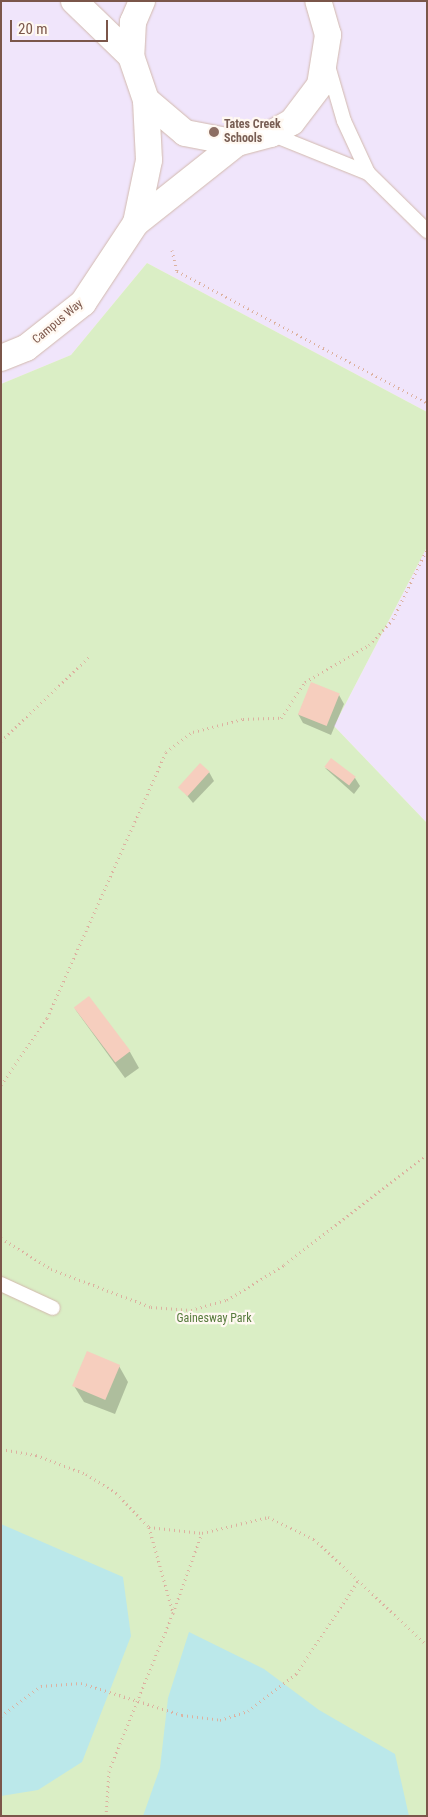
<!DOCTYPE html>
<style>
body{margin:0}
#map{position:relative;width:428px;height:1817px;overflow:hidden;background:#fef3e9;font-family:"Roboto Condensed",sans-serif}
div>[style]{position:absolute}
.education>*{inset:0;background:#f0e5fb}
.green>*{inset:0;background:#daeec5}
.water>*{inset:0;background:#bbe8ea}
.shadow>*{inset:0;background:#0003}
.building>*{inset:0;background:#f6cebe;transform-origin:0 0}
.path>*{height:3px;margin-top:-1.5px;transform-origin:0;background:repeating-linear-gradient(90deg,#dcb1a0 0 1px,transparent 0 5px)}
.roads{filter:drop-shadow(0 0 1px #d2b9ad) drop-shadow(0 0 1px #d2b9ad)}
.service>*{height:14px;margin:-7px;padding:0 7px;transform-origin:7px;border-radius:7px;background:#fff}
.minor>*{height:26px;margin:-13px;padding:0 13px;transform-origin:13px;border-radius:13px;background:#fff}
.dots>*{width:14px;height:14px;translate:-50% -50%;box-sizing:border-box;border:2px solid #fff8f1;border-radius:50%}
span{translate:-50% -50%;white-space:nowrap;text-align:center;line-height:1.15;-webkit-text-stroke:4.5px #fff8f1;paint-order:stroke}
.education-label{font-size:12px;color:#785e54;font-weight:700}
.left{translate:0 -50%;text-align:left}
.street-label{font-size:12px;color:#7b564a}
.park-label{font-size:12px;color:#577b3d}
.frame{position:absolute;inset:0;border:2px solid #7b564a;pointer-events:none}
.scale{position:absolute;left:10px;top:20px;width:98px;height:22px;box-sizing:border-box;border:2px solid #7b564a;border-top:0;padding-left:6px;font-size:15px;line-height:18px;white-space:nowrap;color:#7b564a;-webkit-text-stroke:4px #fff8f1;paint-order:stroke}
</style>
<div id="map">
<div class="education">
<i style="clip-path:polygon(1px 1px,427px 1px,427px 412px,147px 263px,71px 355px,1px 384px)"></i>
<i style="clip-path:polygon(427px 547px,427px 823px,334px 726px)"></i>
</div>
<div class="green">
<i style="clip-path:polygon(147px 263px,427px 412px,427px 547px,334px 726px,427px 823px,427px 1816px,1px 1816px,1px 384px,71px 355px)"></i>
</div>
<div class="water">
<i style="clip-path:polygon(1px 1524px,123px 1577px,131px 1636px,82px 1762px,38px 1790px,1px 1796px)"></i>
<i style="clip-path:polygon(189px 1632px,264px 1669px,319px 1710px,395px 1754px,409px 1816px,143px 1816px,160px 1768px,168px 1698px)"></i>
</div>
<div class="shadow">
<i style="clip-path:polygon(339px 695px,344px 704px,331px 735px,303px 723px,298px 714px)"></i>
<i style="clip-path:polygon(325px 768px,355px 778px,360px 786px,354px 794px)"></i>
<i style="clip-path:polygon(209px 772px,214px 781px,193px 803px,180px 787px)"></i>
<i style="clip-path:polygon(75px 1009px,130px 1052px,139px 1068px,125px 1078px)"></i>
<i style="clip-path:polygon(119px 1366px,128px 1382px,115px 1414px,84px 1402px,74px 1386px)"></i>
</div>
<div class="building">
<i style="left:311px;top:682px;width:31px;height:35px;rotate:22deg"></i>
<i style="left:331px;top:758px;width:31px;height:11px;rotate:37deg"></i>
<i style="left:200px;top:763px;width:13px;height:33px;rotate:42deg"></i>
<i style="left:89px;top:996px;width:69px;height:19px;rotate:53deg"></i>
<i style="left:87px;top:1351px;width:36px;height:38px;rotate:23deg"></i>
</div>
<div class="path">
<i style="left:172px;top:250px;width:22px;rotate:77deg"></i>
<i style="left:177px;top:271px;width:283px;rotate:27.8deg"></i>
<i style="left:1px;top:741px;width:123px;rotate:-43.7deg"></i>
<i style="left:1px;top:1085px;width:81px;rotate:-55.5deg"></i>
<i style="left:47px;top:1018px;width:291px;rotate:-65.9deg"></i>
<i style="left:166px;top:752px;width:34px;rotate:-37deg"></i>
<i style="left:193px;top:732px;width:52px;rotate:-14.6deg"></i>
<i style="left:243px;top:719px;width:38px;rotate:-2deg"></i>
<i style="left:281px;top:718px;width:43px;rotate:-56.3deg"></i>
<i style="left:305px;top:682px;width:74px;rotate:-30deg"></i>
<i style="left:369px;top:645px;width:35px;rotate:-47deg"></i>
<i style="left:393px;top:619px;width:78px;rotate:-64.1deg"></i>
<i style="left:1px;top:1238px;width:59px;rotate:31.8deg"></i>
<i style="left:51px;top:1269px;width:107px;rotate:20.8deg"></i>
<i style="left:151px;top:1307px;width:40px;rotate:4.3deg"></i>
<i style="left:191px;top:1310px;width:37px;rotate:-16deg"></i>
<i style="left:227px;top:1300px;width:67px;rotate:-31.6deg"></i>
<i style="left:284px;top:1265px;width:181px;rotate:-37.8deg"></i>
<i style="left:1px;top:1449px;width:36px;rotate:10deg"></i>
<i style="left:36px;top:1455px;width:53px;rotate:20.8deg"></i>
<i style="left:86px;top:1474px;width:36px;rotate:32deg"></i>
<i style="left:116px;top:1493px;width:47px;rotate:45.9deg"></i>
<i style="left:149px;top:1527px;width:89px;rotate:74.4deg"></i>
<i style="left:173px;top:1613px;width:170px;rotate:112.1deg"></i>
<i style="left:109px;top:1771px;width:45px;rotate:93.8deg"></i>
<i style="left:149px;top:1527px;width:53px;rotate:6.5deg"></i>
<i style="left:202px;top:1533px;width:68px;rotate:-13.6deg"></i>
<i style="left:268px;top:1517px;width:51px;rotate:25.6deg"></i>
<i style="left:314px;top:1539px;width:155px;rotate:43.2deg"></i>
<i style="left:173px;top:1613px;width:85px;rotate:-70.1deg"></i>
<i style="left:1px;top:1716px;width:50px;rotate:-36.9deg"></i>
<i style="left:41px;top:1686px;width:40px;rotate:-4.3deg"></i>
<i style="left:81px;top:1683px;width:106px;rotate:17.6deg"></i>
<i style="left:182px;top:1715px;width:38px;rotate:7deg"></i>
<i style="left:220px;top:1720px;width:29px;rotate:-18deg"></i>
<i style="left:248px;top:1711px;width:61px;rotate:-37.6deg"></i>
<i style="left:296px;top:1674px;width:112px;rotate:-56.3deg"></i>
</div>
<div class="roads">
<div class="service">
<i style="left:328px;top:66px;width:57px;rotate:73.8deg"></i>
<i style="left:344px;top:121px;width:57px;rotate:65.2deg"></i>
<i style="left:271px;top:134px;width:105px;rotate:21.9deg"></i>
<i style="left:368px;top:173px;width:83px;rotate:44.5deg"></i>
<i style="left:1px;top:1284px;width:57px;rotate:24.8deg"></i>
</div>
<div class="minor">
<i style="left:74px;top:1px;width:79px;rotate:44deg"></i>
<i style="left:142px;top:1px;width:23px;rotate:113deg"></i>
<i style="left:133px;top:22px;width:34px;rotate:93deg"></i>
<i style="left:131px;top:56px;width:46px;rotate:71.2deg"></i>
<i style="left:146px;top:100px;width:51px;rotate:40.2deg"></i>
<i style="left:185px;top:133px;width:53px;rotate:10.9deg"></i>
<i style="left:237px;top:143px;width:35px;rotate:-15deg"></i>
<i style="left:271px;top:134px;width:24px;rotate:-30deg"></i>
<i style="left:292px;top:122px;width:46px;rotate:-52.9deg"></i>
<i style="left:320px;top:85px;width:51px;rotate:-80.9deg"></i>
<i style="left:328px;top:35px;width:35px;rotate:-106deg"></i>
<i style="left:136px;top:223px;width:64px;rotate:-78.3deg"></i>
<i style="left:149px;top:160px;width:60px;rotate:-92.9deg"></i>
<i style="left:1px;top:358px;width:27px;rotate:-22deg"></i>
<i style="left:26px;top:348px;width:73px;rotate:-38.3deg"></i>
<i style="left:83px;top:303px;width:96px;rotate:-56.5deg"></i>
<i style="left:136px;top:223px;width:129px;rotate:-38.4deg"></i>
</div>
</div>
<div class="dots">
<i style="left:214px;top:132px;background:#8d6e63"></i>
</div>
<div class="education-label">
<span class="left" style="left:224px;top:132px">Tates Creek<br>Schools</span>
</div>
<div class="street-label">
<span style="left:58px;top:322px;rotate:-40deg">Campus Way</span>
</div>
<div class="park-label">
<span style="left:214px;top:1319px">Gainesway Park</span>
</div>
<div class="frame"></div>
<div class="scale">20 m</div>
</div>
